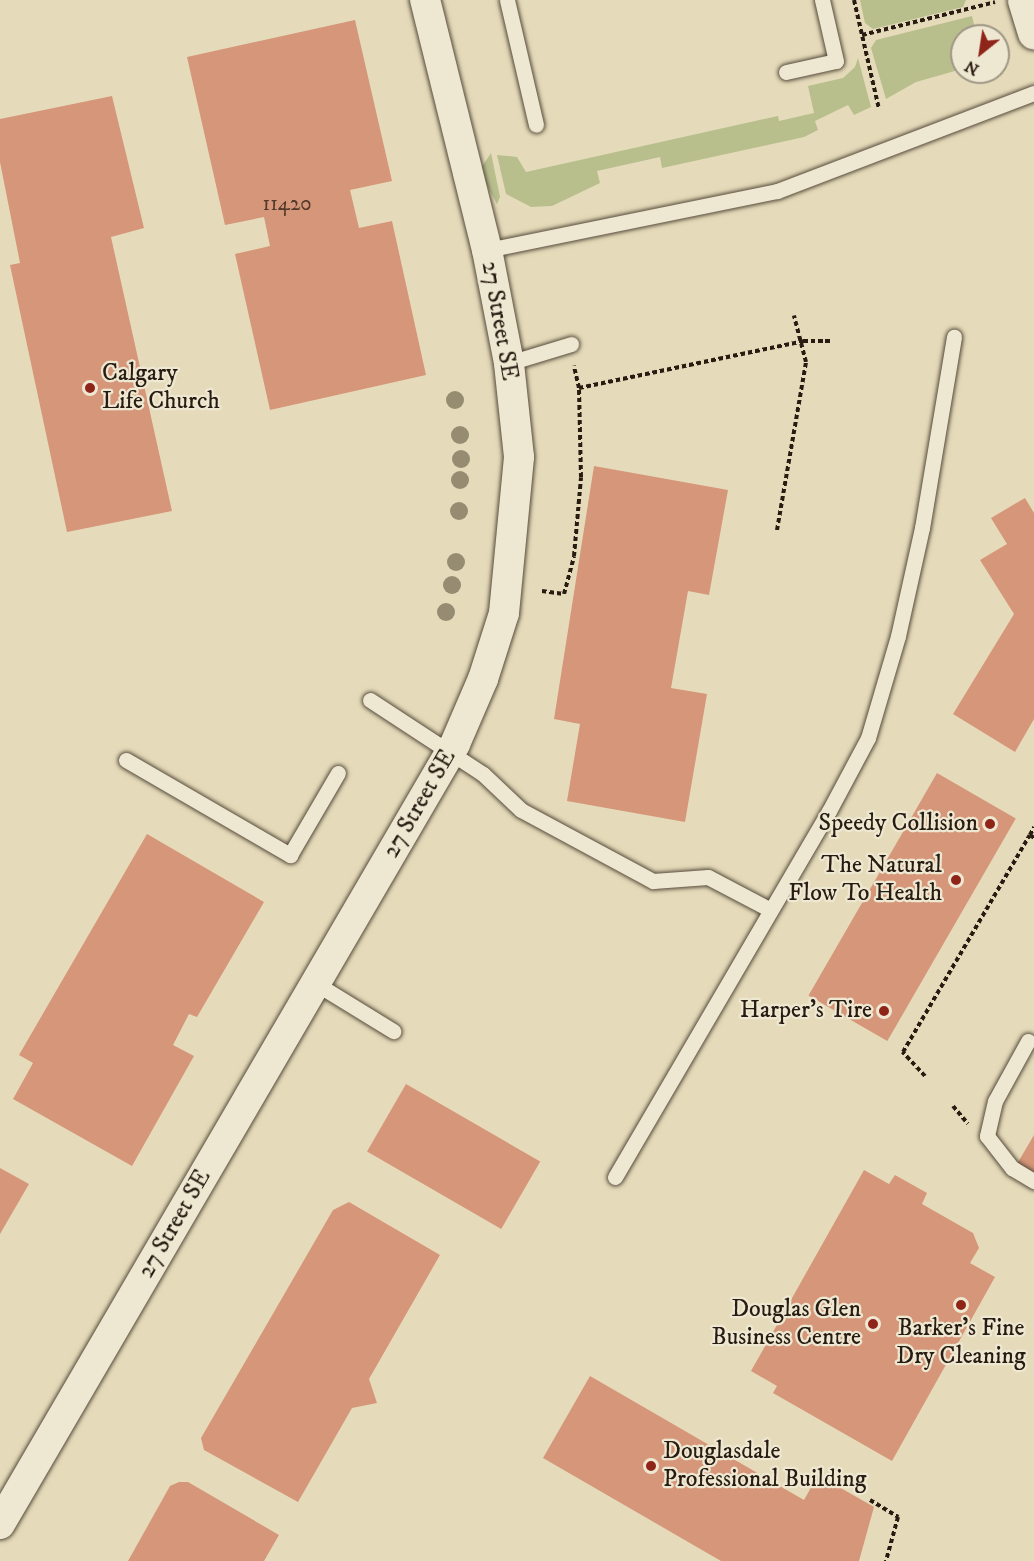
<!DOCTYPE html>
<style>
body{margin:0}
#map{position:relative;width:1034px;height:1561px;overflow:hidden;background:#e5dbba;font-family:"IM FELL DW Pica",serif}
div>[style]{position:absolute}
.green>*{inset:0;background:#b8bf8d}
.building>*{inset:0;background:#d69679;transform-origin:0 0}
.path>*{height:4px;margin-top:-2px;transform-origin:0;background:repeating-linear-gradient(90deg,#281b11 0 4.5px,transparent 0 7.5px)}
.roads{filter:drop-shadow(0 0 2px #574b3b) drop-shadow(0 0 2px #574b3b)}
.service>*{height:15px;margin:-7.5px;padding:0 7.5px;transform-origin:7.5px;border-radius:7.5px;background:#eee8d2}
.minor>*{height:30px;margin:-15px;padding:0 15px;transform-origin:15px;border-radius:15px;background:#eee8d2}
.secondary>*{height:33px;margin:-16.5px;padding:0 16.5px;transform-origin:16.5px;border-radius:16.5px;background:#eee8d2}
.trees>*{width:18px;height:18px;margin:-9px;border-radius:50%;background:#958c71}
.dots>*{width:16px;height:16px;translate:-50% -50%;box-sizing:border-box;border:3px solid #eee8d2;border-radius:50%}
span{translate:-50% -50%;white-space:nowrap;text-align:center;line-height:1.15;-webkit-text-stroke:4.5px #eee8d2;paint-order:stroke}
.number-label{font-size:21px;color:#543a2b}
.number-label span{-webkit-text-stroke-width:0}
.street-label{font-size:24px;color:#281b11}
.poi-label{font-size:24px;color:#281b11}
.left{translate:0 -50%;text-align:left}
.right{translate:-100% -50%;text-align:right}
.north{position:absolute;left:950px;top:24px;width:60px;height:60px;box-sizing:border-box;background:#eee8d2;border:2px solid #9f9685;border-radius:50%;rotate:210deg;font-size:16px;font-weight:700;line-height:24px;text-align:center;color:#281b11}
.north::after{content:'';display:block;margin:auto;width:21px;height:27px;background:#8f2418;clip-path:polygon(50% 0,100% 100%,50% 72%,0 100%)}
</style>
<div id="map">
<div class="green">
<i style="clip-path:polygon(860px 0,966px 0,963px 7px,873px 29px,865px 23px)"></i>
<i style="clip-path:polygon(972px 16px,977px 36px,962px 36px,962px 69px,916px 82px,886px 99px,871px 48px,876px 40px)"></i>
<i style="clip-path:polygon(858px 58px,871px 107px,854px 115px,848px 105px,815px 121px,818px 130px,804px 137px,662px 168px,660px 157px,597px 171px,600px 183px,552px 206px,531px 207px,506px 194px,497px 155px,517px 157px,526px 172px,778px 116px,779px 121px,814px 113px,808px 86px,843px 78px,855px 67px)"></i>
<i style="clip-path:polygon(491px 153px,500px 197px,497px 204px,479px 171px)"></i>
</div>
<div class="building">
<i style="clip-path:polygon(355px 20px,392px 181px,350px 190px,359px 228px,392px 221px,426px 375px,270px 410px,235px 254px,270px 246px,264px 217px,225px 225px,187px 57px)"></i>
<i style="clip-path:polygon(112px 96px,144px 228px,111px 237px,172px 511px,67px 532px,10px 265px,20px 263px,0 162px,0 119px)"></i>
<i style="clip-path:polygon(594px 466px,728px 490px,709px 595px,688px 591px,671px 688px,707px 694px,685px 822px,567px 801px,580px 724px,554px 719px)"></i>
<i style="clip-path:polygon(1025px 498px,1034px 513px,1034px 719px,1015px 752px,953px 714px,1014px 614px,980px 560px,1007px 544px,991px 518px)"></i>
<i style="left:937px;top:773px;width:91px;height:257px;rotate:30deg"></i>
<i style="clip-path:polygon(147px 834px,264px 902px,197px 1017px,189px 1014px,173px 1045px,194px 1056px,132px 1166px,13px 1099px,33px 1063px,19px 1055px)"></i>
<i style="left:406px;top:1084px;width:155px;height:78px;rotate:30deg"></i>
<i style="clip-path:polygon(1034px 1135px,1034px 1174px,1017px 1164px)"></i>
<i style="clip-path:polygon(0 1168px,29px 1184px,0 1234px)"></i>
<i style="clip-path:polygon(864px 1170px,889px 1184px,895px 1175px,927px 1193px,922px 1204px,973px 1233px,979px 1248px,970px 1263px,995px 1277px,892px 1461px,773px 1393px,777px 1386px,751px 1371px)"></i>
<i style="clip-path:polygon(349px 1202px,440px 1255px,369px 1379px,377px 1403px,352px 1408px,298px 1502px,204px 1450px,201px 1438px,333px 1210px)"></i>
<i style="clip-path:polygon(590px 1376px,804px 1500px,818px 1475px,874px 1507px,859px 1561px,721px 1561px,543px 1458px)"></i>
<i style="clip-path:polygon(179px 1482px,188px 1482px,279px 1535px,264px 1561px,128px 1561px,170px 1486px)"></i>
</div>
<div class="path">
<i style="left:854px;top:0;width:112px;rotate:77.1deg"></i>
<i style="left:862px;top:35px;width:137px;rotate:-13.9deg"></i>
<i style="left:579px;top:388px;width:229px;rotate:-11.8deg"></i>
<i style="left:803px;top:341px;width:28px"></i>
<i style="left:777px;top:530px;width:170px;rotate:-80.2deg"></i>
<i style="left:806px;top:362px;width:48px;rotate:-104.6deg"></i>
<i style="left:542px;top:591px;width:22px;rotate:8deg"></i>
<i style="left:564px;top:594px;width:39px;rotate:-75deg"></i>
<i style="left:574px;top:556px;width:79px;rotate:-84.9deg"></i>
<i style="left:581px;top:477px;width:89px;rotate:-91.3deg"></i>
<i style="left:579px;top:388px;width:23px;rotate:-103deg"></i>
<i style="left:1030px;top:835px;width:9px;rotate:-63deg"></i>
<i style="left:925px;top:1076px;width:33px;rotate:-133deg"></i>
<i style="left:903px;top:1052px;width:251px;rotate:-59.7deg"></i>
<i style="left:1030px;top:835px;width:5px;rotate:37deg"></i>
<i style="left:953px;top:1106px;width:23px;rotate:50deg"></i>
<i style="left:870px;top:1500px;width:33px;rotate:31deg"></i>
<i style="left:898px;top:1517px;width:46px;rotate:105.3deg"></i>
</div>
<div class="roads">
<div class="service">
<i style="left:507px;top:0;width:128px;rotate:76.9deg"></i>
<i style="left:786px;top:72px;width:51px;rotate:-12.4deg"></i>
<i style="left:836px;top:61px;width:63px;rotate:-102.9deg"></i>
<i style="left:487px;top:250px;width:296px;rotate:-11.5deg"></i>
<i style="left:777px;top:191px;width:275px;rotate:-20.9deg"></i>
<i style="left:509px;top:363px;width:65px;rotate:-17deg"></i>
<i style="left:370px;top:700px;width:135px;rotate:33.2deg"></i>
<i style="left:483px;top:774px;width:52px;rotate:43.5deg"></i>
<i style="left:521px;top:810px;width:150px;rotate:28.3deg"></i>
<i style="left:653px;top:881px;width:55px;rotate:-4.2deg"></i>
<i style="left:708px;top:877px;width:69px;rotate:27.7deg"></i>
<i style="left:126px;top:760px;width:190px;rotate:30.1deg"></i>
<i style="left:290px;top:855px;width:95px;rotate:-59.7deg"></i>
<i style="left:315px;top:983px;width:92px;rotate:31.6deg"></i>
<i style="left:1028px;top:1041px;width:68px;rotate:118.8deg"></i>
<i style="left:995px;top:1101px;width:36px;rotate:103deg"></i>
<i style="left:987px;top:1136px;width:41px;rotate:52deg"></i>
<i style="left:1012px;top:1168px;width:26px;rotate:31deg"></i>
<i style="left:615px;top:1177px;width:424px;rotate:-59.7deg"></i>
<i style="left:829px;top:811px;width:83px;rotate:-61.9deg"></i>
<i style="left:868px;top:738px;width:106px;rotate:-73.6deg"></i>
<i style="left:898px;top:636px;width:111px;rotate:-77.5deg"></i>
<i style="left:922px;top:528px;width:194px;rotate:-80.5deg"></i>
</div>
<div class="minor">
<i style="left:0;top:1524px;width:903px;rotate:-59.74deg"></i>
<i style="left:455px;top:744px;width:71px;rotate:-66.7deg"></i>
<i style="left:483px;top:679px;width:69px;rotate:-72.3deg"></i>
<i style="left:504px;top:613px;width:157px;rotate:-84.5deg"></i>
<i style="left:519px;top:457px;width:95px;rotate:-96.1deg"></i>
<i style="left:509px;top:363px;width:115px;rotate:-101deg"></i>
<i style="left:487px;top:250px;width:258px;rotate:-103.9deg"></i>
</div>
<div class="secondary">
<i style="left:1024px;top:0;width:34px;rotate:73deg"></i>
</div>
</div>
<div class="trees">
<i style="left:455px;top:400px"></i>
<i style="left:460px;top:435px"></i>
<i style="left:461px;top:459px"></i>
<i style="left:460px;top:480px"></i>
<i style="left:459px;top:511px"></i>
<i style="left:456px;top:562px"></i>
<i style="left:452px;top:585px"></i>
<i style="left:446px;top:612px"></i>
</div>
<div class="dots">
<i style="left:90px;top:388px;background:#8f2418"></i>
<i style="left:990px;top:824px;background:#8f2418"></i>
<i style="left:956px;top:880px;background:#8f2418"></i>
<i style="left:884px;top:1011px;background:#8f2418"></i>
<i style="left:961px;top:1305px;background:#8f2418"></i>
<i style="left:873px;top:1324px;background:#8f2418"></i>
<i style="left:651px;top:1466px;background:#8f2418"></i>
</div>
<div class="number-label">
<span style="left:287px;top:204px">11420</span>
</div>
<div class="street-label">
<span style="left:499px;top:321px;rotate:80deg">27 Street SE</span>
<span style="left:420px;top:804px;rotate:-60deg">27 Street SE</span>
<span style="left:175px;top:1224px;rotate:-60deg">27 Street SE</span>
</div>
<div class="poi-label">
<span class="left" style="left:102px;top:388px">Calgary<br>Life Church</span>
<span class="right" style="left:978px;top:824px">Speedy Collision</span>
<span class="right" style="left:942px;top:880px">The Natural<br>Flow To Health</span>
<span class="right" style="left:872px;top:1011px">Harper's Tire</span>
<span class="right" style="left:861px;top:1324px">Douglas Glen<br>Business Centre</span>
<span style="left:961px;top:1343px">Barker's Fine<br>Dry Cleaning</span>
<span class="left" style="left:663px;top:1466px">Douglasdale<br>Professional Building</span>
</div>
<div class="north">N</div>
</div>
